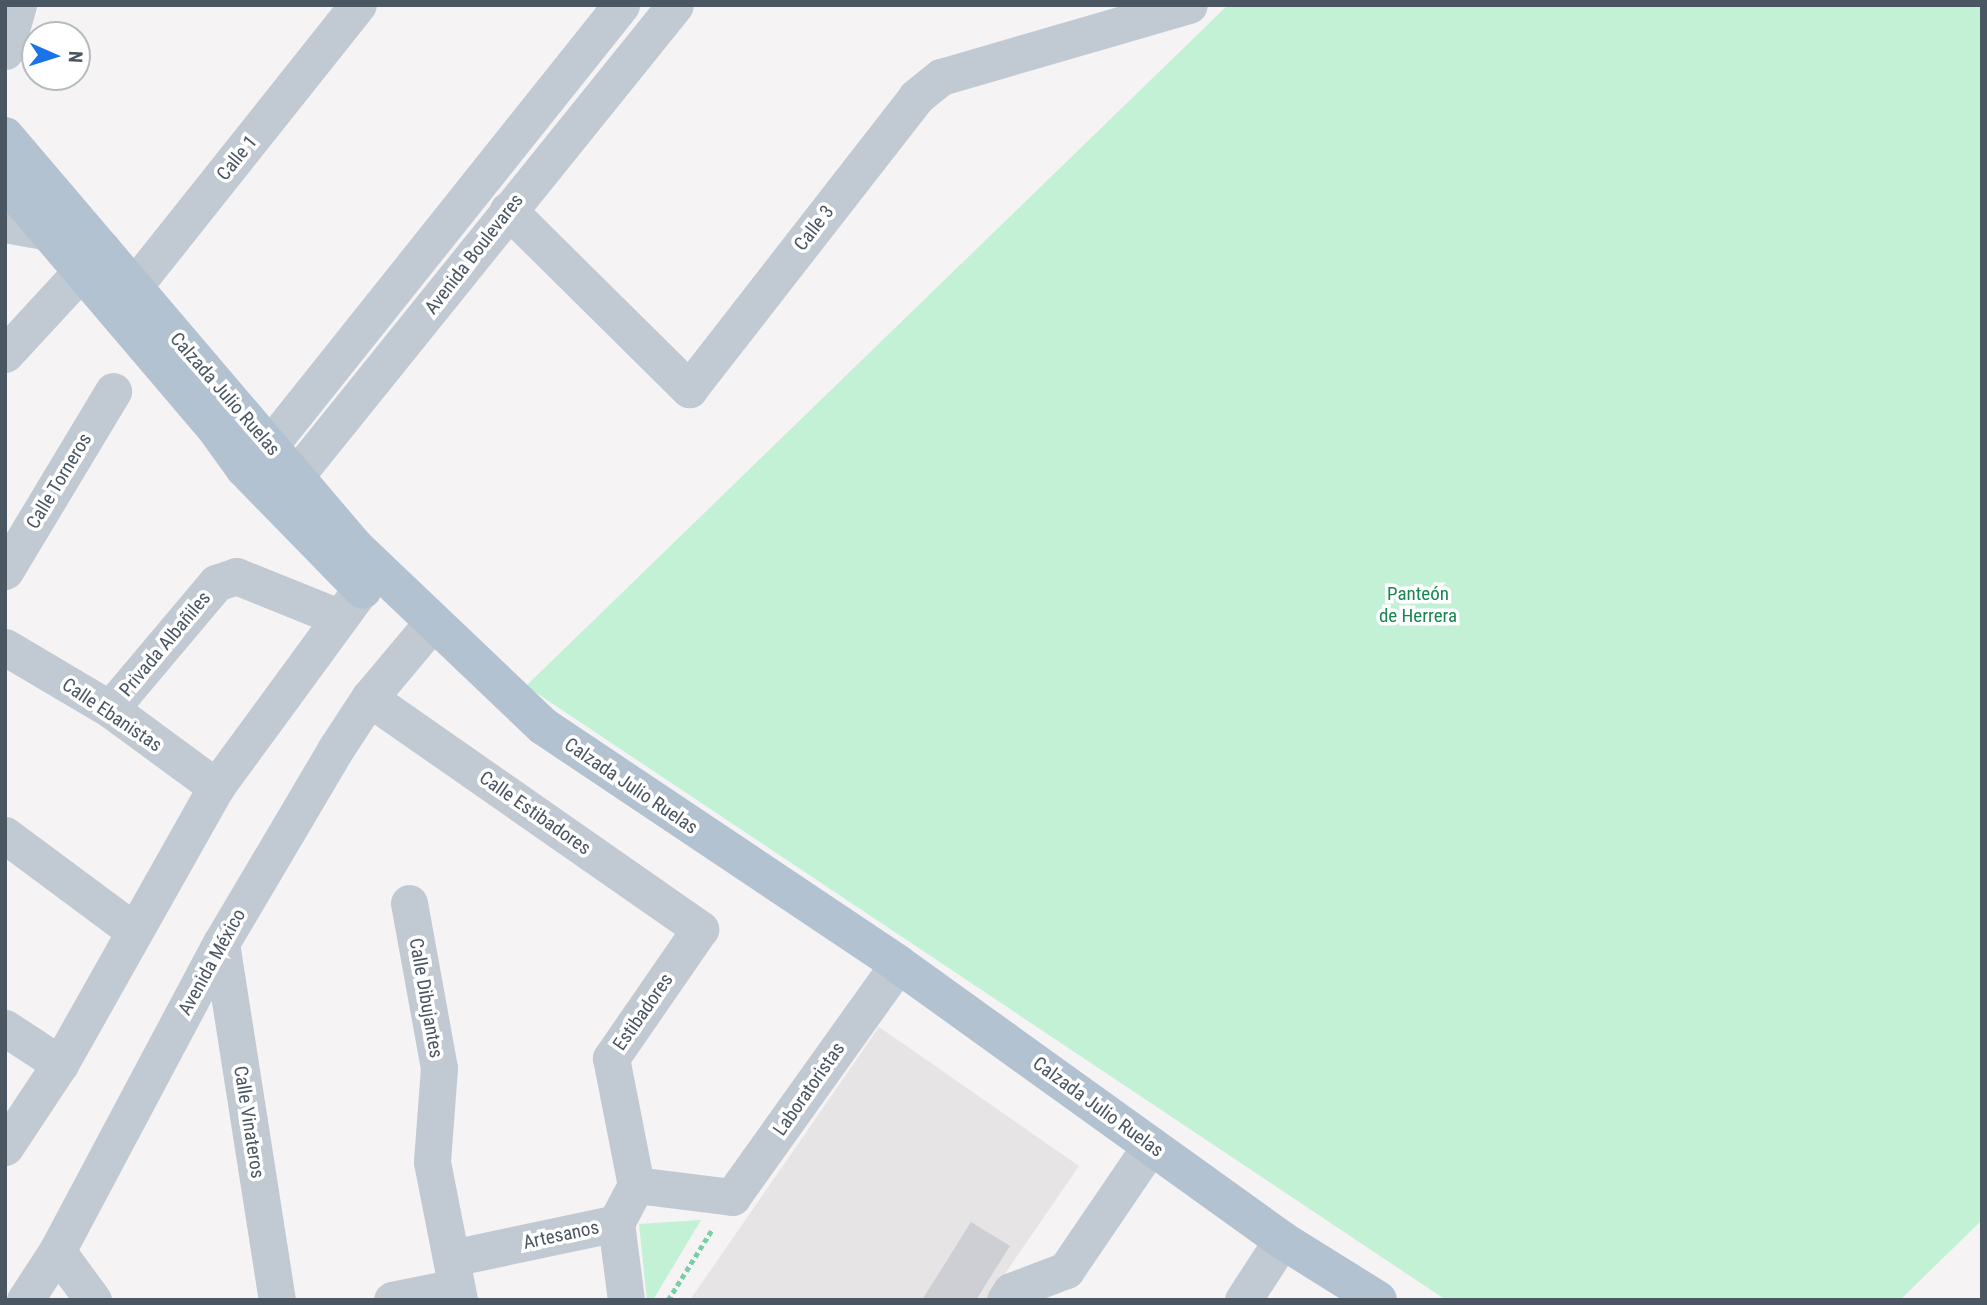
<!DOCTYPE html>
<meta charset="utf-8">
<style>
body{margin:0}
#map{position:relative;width:1987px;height:1305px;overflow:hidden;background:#f5f3f3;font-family:"Roboto Condensed",sans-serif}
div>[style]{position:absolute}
.education>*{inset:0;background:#e6e4e5}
.green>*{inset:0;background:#c3f1d5}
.building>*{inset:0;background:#cdcfd5}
.path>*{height:4.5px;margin-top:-2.25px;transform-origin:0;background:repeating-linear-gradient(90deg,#7ad0a6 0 5px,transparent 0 8.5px)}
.minor>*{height:37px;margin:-18.5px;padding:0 18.5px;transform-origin:18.5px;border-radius:18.5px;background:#c1cad2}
.major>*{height:38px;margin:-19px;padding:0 19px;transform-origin:19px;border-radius:19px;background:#b3c2d1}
span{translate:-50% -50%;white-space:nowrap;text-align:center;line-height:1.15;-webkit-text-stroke:7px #fff;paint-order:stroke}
.street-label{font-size:19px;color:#4a5661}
.park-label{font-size:19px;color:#17864f}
.frame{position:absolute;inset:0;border:7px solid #4a5661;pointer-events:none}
.north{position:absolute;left:21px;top:21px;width:70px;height:70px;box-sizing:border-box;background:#fff;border:2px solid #b7bbc0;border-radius:50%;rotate:93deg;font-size:19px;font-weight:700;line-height:28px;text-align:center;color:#4a5661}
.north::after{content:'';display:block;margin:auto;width:24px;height:32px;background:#1a73e8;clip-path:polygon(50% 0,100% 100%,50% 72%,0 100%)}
</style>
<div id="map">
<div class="education">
<i style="clip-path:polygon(879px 1027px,1079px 1166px,987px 1300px,690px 1300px)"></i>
</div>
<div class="green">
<i style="clip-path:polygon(1228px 5px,1982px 5px,1982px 1220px,1900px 1300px,1446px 1300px,526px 686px)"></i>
<i style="clip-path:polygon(701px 1220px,653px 1300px,647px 1300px,639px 1224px)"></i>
</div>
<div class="building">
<i style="clip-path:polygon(971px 1222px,1010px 1246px,976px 1300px,922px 1300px)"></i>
</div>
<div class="path">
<i style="left:668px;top:1300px;width:85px;rotate:-58deg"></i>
</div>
<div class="minor">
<i style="left:5px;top:51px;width:48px;rotate:-74.2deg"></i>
<i style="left:508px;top:210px;width:255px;rotate:44.7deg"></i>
<i style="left:689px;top:389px;width:370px;rotate:-52.1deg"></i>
<i style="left:916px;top:97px;width:32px;rotate:-39deg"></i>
<i style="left:941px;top:77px;width:258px;rotate:-16.2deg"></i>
<i style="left:5px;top:224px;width:45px;rotate:10.3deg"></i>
<i style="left:115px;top:310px;width:390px;rotate:-51.5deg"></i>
<i style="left:5px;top:354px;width:143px;rotate:-47.3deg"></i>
<i style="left:246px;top:465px;width:31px;rotate:-40deg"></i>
<i style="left:270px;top:445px;width:563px;rotate:-51.42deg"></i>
<i style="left:277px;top:499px;width:634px;rotate:-51.14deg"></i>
<i style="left:5px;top:571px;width:210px;rotate:-59deg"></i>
<i style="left:5px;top:647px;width:122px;rotate:30.6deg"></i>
<i style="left:110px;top:709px;width:132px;rotate:36.3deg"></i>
<i style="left:369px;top:698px;width:404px;rotate:34.9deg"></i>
<i style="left:700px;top:929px;width:157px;rotate:124.6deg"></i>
<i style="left:611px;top:1058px;width:129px;rotate:78.9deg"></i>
<i style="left:110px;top:709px;width:165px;rotate:-49.9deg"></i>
<i style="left:216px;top:583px;width:21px;rotate:-19deg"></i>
<i style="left:236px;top:576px;width:110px;rotate:21.9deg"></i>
<i style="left:5px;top:835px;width:159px;rotate:36.6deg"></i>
<i style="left:409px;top:903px;width:168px;rotate:79.7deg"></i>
<i style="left:439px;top:1068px;width:94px;rotate:94.3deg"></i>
<i style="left:432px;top:1162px;width:141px;rotate:78.9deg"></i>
<i style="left:221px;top:943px;width:361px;rotate:81.1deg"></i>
<i style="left:5px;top:1028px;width:66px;rotate:33.2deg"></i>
<i style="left:5px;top:1147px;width:100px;rotate:-56.5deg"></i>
<i style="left:60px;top:1064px;width:318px;rotate:-60.6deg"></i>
<i style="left:216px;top:787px;width:271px;rotate:-53.8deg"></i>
<i style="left:616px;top:1223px;width:43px;rotate:-62.2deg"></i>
<i style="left:636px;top:1185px;width:97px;rotate:7.1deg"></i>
<i style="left:732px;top:1197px;width:286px;rotate:-54.5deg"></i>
<i style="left:616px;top:1223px;width:78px;rotate:82.6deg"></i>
<i style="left:57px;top:1251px;width:61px;rotate:53.7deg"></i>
<i style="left:452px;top:1258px;width:168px;rotate:-12deg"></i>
<i style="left:25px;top:1300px;width:59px;rotate:-56.9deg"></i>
<i style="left:57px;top:1251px;width:349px;rotate:-62deg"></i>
<i style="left:221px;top:943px;width:224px;rotate:-59.4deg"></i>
<i style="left:335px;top:750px;width:62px;rotate:-56.8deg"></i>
<i style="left:369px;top:698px;width:98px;rotate:-50deg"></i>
<i style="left:392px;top:1300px;width:65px;rotate:-11.5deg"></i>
<i style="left:1005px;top:1300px;width:11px;rotate:-56deg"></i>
<i style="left:1011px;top:1291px;width:59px;rotate:-20.9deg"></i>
<i style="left:1066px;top:1270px;width:151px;rotate:-55.8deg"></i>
<i style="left:1243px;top:1300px;width:72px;rotate:-57deg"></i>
</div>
<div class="major">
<i style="left:5px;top:136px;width:540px;rotate:49.58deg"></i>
<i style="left:355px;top:547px;width:260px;rotate:43.6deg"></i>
<i style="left:543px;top:726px;width:427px;rotate:33.8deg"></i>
<i style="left:898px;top:964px;width:473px;rotate:35.7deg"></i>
<i style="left:1282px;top:1240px;width:113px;rotate:32deg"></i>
<i style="left:5px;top:181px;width:321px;rotate:49.6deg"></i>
<i style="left:213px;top:425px;width:53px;rotate:54.2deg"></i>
<i style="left:244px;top:468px;width:170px;rotate:45.7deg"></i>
</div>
<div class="street-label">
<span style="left:237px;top:158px;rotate:-51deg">Calle 1</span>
<span style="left:814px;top:228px;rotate:-52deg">Calle 3</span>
<span style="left:474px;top:254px;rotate:-52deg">Avenida Boulevares</span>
<span style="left:225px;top:394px;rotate:49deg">Calzada Julio Ruelas</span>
<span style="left:59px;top:481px;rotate:-59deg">Calle Torneros</span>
<span style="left:165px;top:644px;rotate:-50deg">Privada Albañiles</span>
<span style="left:112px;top:715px;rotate:34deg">Calle Ebanistas</span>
<span style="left:631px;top:786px;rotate:34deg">Calzada Julio Ruelas</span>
<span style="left:535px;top:813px;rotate:35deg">Calle Estibadores</span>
<span style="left:212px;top:962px;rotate:-61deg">Avenida México</span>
<span style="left:426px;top:998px;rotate:80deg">Calle Dibujantes</span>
<span style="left:643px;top:1012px;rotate:-55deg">Estibadores</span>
<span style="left:809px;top:1089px;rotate:-55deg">Laboratoristas</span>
<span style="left:1098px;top:1107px;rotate:36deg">Calzada Julio Ruelas</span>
<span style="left:249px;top:1122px;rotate:81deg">Calle Vinateros</span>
<span style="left:561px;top:1235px;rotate:-12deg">Artesanos</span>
</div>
<div class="park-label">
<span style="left:1418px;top:605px">Panteón<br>de Herrera</span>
</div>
<div class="frame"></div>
<div class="north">N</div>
</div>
